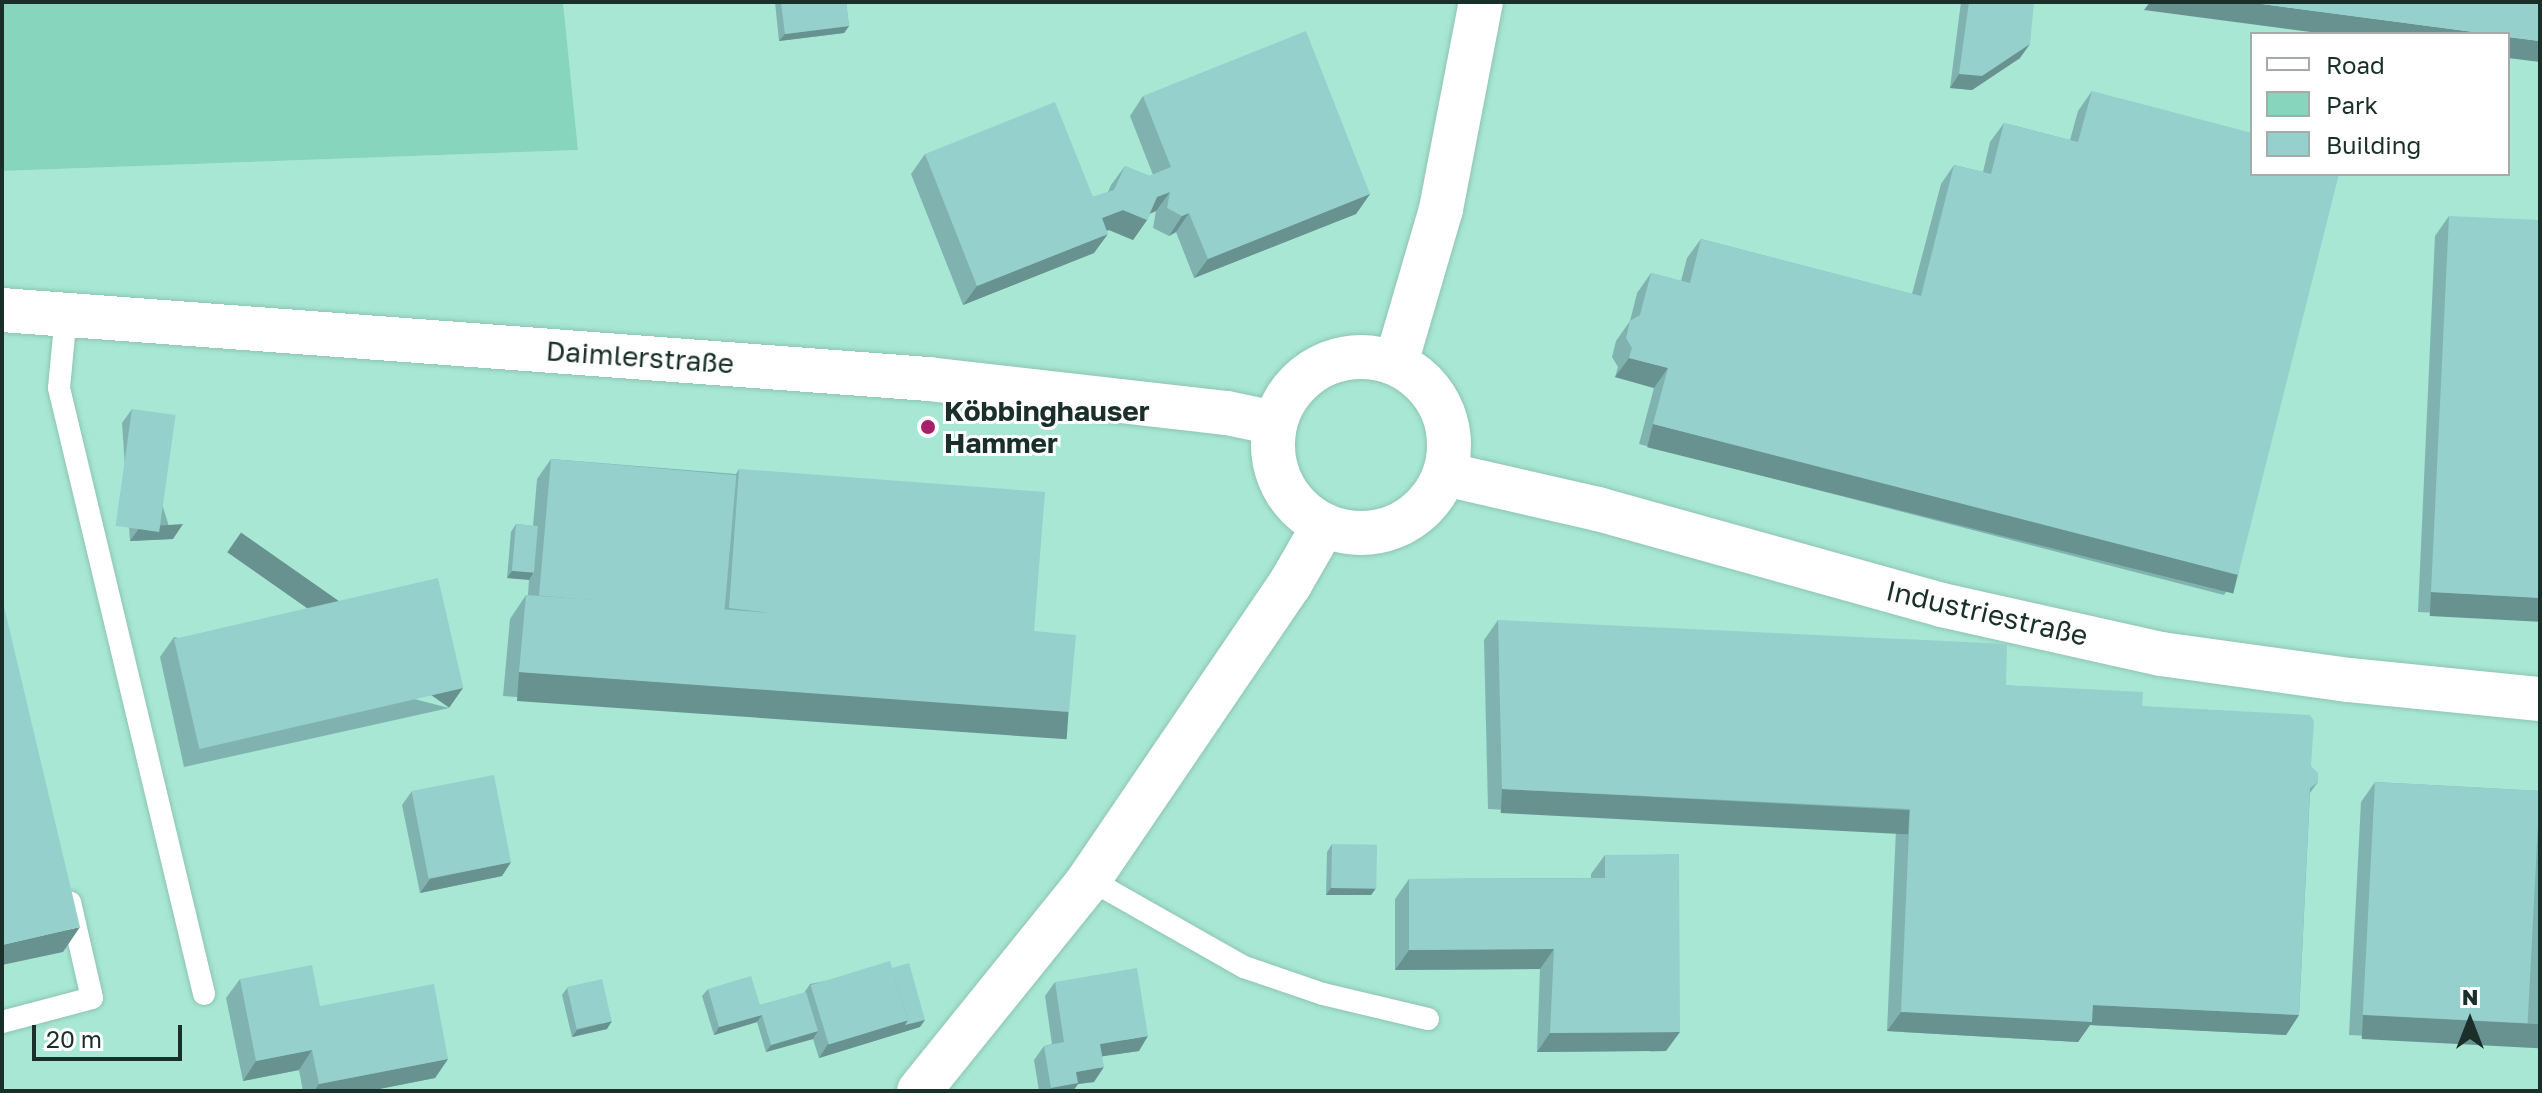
<!DOCTYPE html>
<meta charset="utf-8">
<style>
body{margin:0}
#map{position:relative;width:2542px;height:1093px;overflow:hidden;background:#bbf2e0;font-family:"Golos Text",sans-serif}
div>[style]{position:absolute}
.built>*{inset:0;background:#a7e7d3}
.green>*{inset:0;background:#87d5bd}
.roads{filter:drop-shadow(0 0 2px #8ec3b2) drop-shadow(0 0 2px #8ec3b2)}
.service>*{height:22px;margin:-11px;padding:0 11px;transform-origin:11px;border-radius:11px;background:#fff}
.minor>*{height:44px;margin:-22px;padding:0 22px;transform-origin:22px;border-radius:22px;background:#fff}
.minor>.ring{margin:-22px;padding:0;box-sizing:content-box;background:none;border:44px solid #fff;border-radius:50%}
.wall>*{inset:0;background:#80b3b0}
.shaded-wall>*{inset:0;background:#689290;transform-origin:0 0}
.building>*{inset:0;background:#95d0cd;transform-origin:0 0}
.dots>*{width:22px;height:22px;translate:-50% -50%;box-sizing:border-box;border:4px solid #fff;border-radius:50%}
span{translate:-50% -50%;white-space:nowrap;text-align:center;line-height:1.15;-webkit-text-stroke:6px #fff;paint-order:stroke}
.street-label{font-size:28px;color:#1a2f29}
.poi-label{font-size:28px;color:#1a2f29;font-weight:700}
.left{translate:0 -50%;text-align:left}
.frame{position:absolute;inset:0;border:4px solid #1a2f29;pointer-events:none}
.legend{position:absolute;left:2250px;top:32px;width:260px;height:144px;box-sizing:border-box;background:#fff;border:2px solid #a3aca9;margin:0;padding:10px 14px;list-style:none;font-size:24px;color:#1a2f29}
.legend li{display:flex;align-items:center;gap:16px;height:40px}
.legend b{width:40px;border:2px solid #a3aca9}
.north{position:absolute;left:2430px;top:981px;width:80px;height:80px;-webkit-text-stroke:6px #fff;paint-order:stroke;rotate:0deg;font-size:22px;font-weight:700;line-height:32px;text-align:center;color:#1a2f29}
.north::after{content:'';display:block;margin:auto;width:28px;height:36px;background:#1a2f29;clip-path:polygon(50% 0,100% 100%,50% 72%,0 100%)}
.scale{position:absolute;left:32px;top:1025px;width:150px;height:36px;box-sizing:border-box;border:4px solid #1a2f29;border-top:0;padding-left:10px;font-size:24px;line-height:28px;white-space:nowrap;color:#1a2f29;-webkit-text-stroke:6px #fff;paint-order:stroke}
</style>
<div id="map">
<div class="built">
<i style="clip-path:polygon(evenodd,563px 2px,2540px 2px,2540px 1091px,2px 1091px,2px 171px,578px 150px,563px 2px,2252px 34px,2508px 34px,2508px 174px,2252px 174px,2252px 34px)"></i>
</div>
<div class="green">
<i style="clip-path:polygon(2px 2px,563px 2px,578px 150px,2px 171px)"></i>
</div>
<div class="roads">
<div class="service">
<i style="left:66px;top:315px;width:73px;rotate:95.5deg"></i>
<i style="left:59px;top:388px;width:623px;rotate:76.54deg"></i>
<i style="left:1089px;top:879px;width:178px;rotate:29.6deg"></i>
<i style="left:1244px;top:967px;width:83px;rotate:18.9deg"></i>
<i style="left:1323px;top:994px;width:108px;rotate:13.4deg"></i>
<i style="left:2px;top:1022px;width:93px;rotate:-14.9deg"></i>
<i style="left:92px;top:998px;width:98px;rotate:-102.9deg"></i>
</div>
<div class="minor">
<i style="left:2px;top:310px;width:929px;rotate:4.26deg"></i>
<i style="left:928px;top:379px;width:301px;rotate:6.5deg"></i>
<i style="left:1227px;top:413px;width:49px;rotate:11.8deg"></i>
<i class="ring" style="left:1273px;top:357px;width:132px;height:132px"></i>
<i style="left:1396px;top:363px;width:160px;rotate:-73.7deg"></i>
<i style="left:1441px;top:209px;width:211px;rotate:-79.1deg"></i>
<i style="left:1445px;top:474px;width:157px;rotate:12.9deg"></i>
<i style="left:1598px;top:509px;width:357px;rotate:15.6deg"></i>
<i style="left:1942px;top:605px;width:224px;rotate:12.6deg"></i>
<i style="left:2161px;top:654px;width:190px;rotate:7.9deg"></i>
<i style="left:2349px;top:680px;width:192px;rotate:5.7deg"></i>
<i style="left:919px;top:1091px;width:266px;rotate:-51.1deg"></i>
<i style="left:1086px;top:884px;width:363px;rotate:-55.8deg"></i>
<i style="left:1290px;top:584px;width:68px;rotate:-60deg"></i>
</div>
</div>
<div class="wall">
<i style="clip-path:polygon(775px 2px,846px 2px,849px 26px,844px 33px,779px 41px)"></i>
<i style="clip-path:polygon(1961px 2px,2034px 2px,2020px 58px,1972px 90px,1950px 88px)"></i>
<i style="clip-path:polygon(2092px 91px,2238px 575px,2224px 595px,1639px 444px,1654px 388px,1615px 377px,1618px 367px,1612px 357px,1616px 341px,1630px 321px,1637px 293px,1651px 273px,1681px 281px,1687px 258px,1701px 239px,1912px 294px,1941px 184px,1954px 165px,1983px 172px,1990px 142px,2004px 123px,2070px 140px,2078px 111px)"></i>
<i style="clip-path:polygon(1143px 96px,1370px 194px,1356px 214px,1194px 278px,1176px 232px,1169px 236px,1153px 228px,1156px 211px,1150px 214px,1147px 220px,1133px 240px,1109px 230px,1106px 231px,1094px 253px,963px 305px,911px 174px,925px 154px,1093px 197px,1108px 192px,1111px 185px,1125px 166px,1149px 176px,1153px 175px,1130px 116px)"></i>
<i style="clip-path:polygon(2449px 216px,2540px 618px,2418px 612px,2435px 236px)"></i>
<i style="clip-path:polygon(132px 409px,173px 539px,130px 541px,122px 423px)"></i>
<i style="clip-path:polygon(551px 459px,736px 474px,739px 469px,1034px 631px,1053px 736px,503px 696px,510px 619px,526px 595px,528px 595px,529px 579px,507px 578px,511px 532px,516px 524px,533px 526px,537px 479px)"></i>
<i style="clip-path:polygon(1498px 620px,2006px 685px,2142px 706px,2311px 766px,2318px 782px,2310px 793px,2299px 1015px,2286px 1035px,2090px 1025px,2078px 1042px,1887px 1031px,1896px 829px,1488px 809px,1484px 640px)"></i>
<i style="clip-path:polygon(174px 637px,449px 708px,184px 767px,160px 657px)"></i>
<i style="clip-path:polygon(2375px 782px,2540px 791px,2540px 1044px,2349px 1035px,2361px 802px)"></i>
<i style="clip-path:polygon(412px 791px,511px 862px,502px 876px,420px 893px,402px 805px)"></i>
<i style="clip-path:polygon(1332px 844px,1376px 888px,1371px 895px,1326px 895px,1327px 852px)"></i>
<i style="clip-path:polygon(1605px 855px,1666px 1051px,1537px 1052px,1540px 969px,1395px 970px,1395px 899px,1409px 879px,1591px 878px,1591px 874px)"></i>
<i style="clip-path:polygon(892px 968px,920px 1027px,819px 1058px,813px 1039px,766px 1052px,757px 1022px,714px 1035px,702px 996px,708px 989px,760px 1005px,804px 993px,810px 984px)"></i>
<i style="clip-path:polygon(240px 979px,320px 1006px,448px 1059px,435px 1078px,369px 1091px,303px 1091px,299px 1070px,243px 1081px,226px 998px)"></i>
<i style="clip-path:polygon(1055px 982px,1139px 1051px,1102px 1056px,1094px 1082px,1078px 1084px,1073px 1091px,1039px 1091px,1034px 1060px,1044px 1046px,1052px 1044px,1045px 996px)"></i>
<i style="clip-path:polygon(567px 988px,607px 1029px,572px 1037px,562px 995px)"></i>
</div>
<div class="shaded-wall">
<i style="clip-path:polygon(2150px 2px,2247px 2px,2489px 34px,2326px 34px,2144px 10px)"></i>
<i style="clip-path:polygon(849px 26px,844px 33px,779px 41px,785px 34px)"></i>
<i style="clip-path:polygon(2508px 37px,2540px 41px,2540px 62px,2508px 58px)"></i>
<i style="clip-path:polygon(2030px 44px,2020px 58px,1972px 90px,1950px 88px,1959px 74px)"></i>
<i style="clip-path:polygon(1170px 192px,1156px 211px,1143px 216px,1157px 197px)"></i>
<i style="clip-path:polygon(1370px 194px,1356px 214px,1194px 278px,1208px 259px)"></i>
<i style="clip-path:polygon(1123px 210px,1147px 220px,1133px 240px,1109px 230px,1088px 238px,1102px 218px)"></i>
<i style="clip-path:polygon(1189px 213px,1176px 232px,1169px 236px,1182px 216px)"></i>
<i style="clip-path:polygon(1108px 234px,1094px 253px,963px 305px,977px 286px)"></i>
<i style="clip-path:polygon(1629px 358px,1668px 368px,1654px 388px,1615px 377px)"></i>
<i style="left:1653px;top:424px;width:604px;height:24px;rotate:14deg"></i>
<i style="clip-path:polygon(183px 524px,173px 539px,130px 541px,140px 527px)"></i>
<i style="clip-path:polygon(512px 571px,534px 572px,529px 580px,507px 578px)"></i>
<i style="left:2431px;top:592px;width:109px;height:24px;rotate:3deg"></i>
<i style="left:519px;top:672px;width:551px;height:29px;rotate:4deg"></i>
<i style="left:463px;top:688px;width:24px;height:271px;rotate:125deg"></i>
<i style="left:1502px;top:789px;width:408px;height:24px;rotate:3deg"></i>
<i style="clip-path:polygon(511px 862px,502px 876px,420px 893px,430px 879px)"></i>
<i style="clip-path:polygon(1331px 888px,1376px 888px,1371px 895px,1326px 895px)"></i>
<i style="clip-path:polygon(80px 927px,63px 952px,2px 965px,2px 945px)"></i>
<i style="clip-path:polygon(1554px 949px,1540px 969px,1395px 970px,1409px 950px)"></i>
<i style="clip-path:polygon(2093px 1005px,2299px 1015px,2286px 1035px,2090px 1025px,2078px 1042px,1887px 1031px,1901px 1012px)"></i>
<i style="clip-path:polygon(762px 1015px,757px 1022px,714px 1035px,719px 1027px)"></i>
<i style="left:2363px;top:1015px;width:177px;height:24px;rotate:3deg"></i>
<i style="clip-path:polygon(908px 1020px,925px 1020px,920px 1027px,819px 1058px,828px 1044px)"></i>
<i style="clip-path:polygon(612px 1021px,607px 1029px,572px 1037px,577px 1030px)"></i>
<i style="clip-path:polygon(818px 1031px,813px 1039px,766px 1052px,771px 1045px)"></i>
<i style="clip-path:polygon(1680px 1032px,1666px 1051px,1537px 1052px,1550px 1033px)"></i>
<i style="clip-path:polygon(1148px 1036px,1139px 1051px,1091px 1058px,1100px 1044px)"></i>
<i style="clip-path:polygon(312px 1050px,299px 1070px,243px 1081px,256px 1061px)"></i>
<i style="clip-path:polygon(448px 1059px,435px 1078px,369px 1091px,314px 1091px,319px 1084px)"></i>
<i style="clip-path:polygon(1104px 1067px,1094px 1082px,1078px 1084px,1073px 1091px,1049px 1091px,1051px 1088px,1076px 1072px)"></i>
</div>
<div class="building">
<i style="clip-path:polygon(781px 2px,846px 2px,849px 26px,785px 34px)"></i>
<i style="clip-path:polygon(1969px 2px,2034px 2px,2030px 44px,1982px 76px,1959px 74px)"></i>
<i style="clip-path:polygon(2247px 2px,2540px 2px,2540px 41px,2508px 37px,2508px 34px,2489px 34px)"></i>
<i style="clip-path:polygon(1306px 31px,1370px 194px,1208px 259px,1189px 213px,1182px 216px,1167px 208px,1170px 192px,1157px 197px,1147px 220px,1123px 210px,1102px 218px,1108px 234px,977px 286px,925px 154px,1055px 102px,1093px 197px,1114px 190px,1125px 166px,1149px 176px,1171px 167px,1143px 96px)"></i>
<i style="clip-path:polygon(2092px 91px,2252px 133px,2252px 174px,2339px 174px,2238px 575px,1653px 424px,1668px 368px,1629px 358px,1632px 348px,1626px 338px,1630px 321px,1640px 315px,1651px 273px,1690px 283px,1701px 239px,1921px 296px,1954px 165px,1991px 174px,2004px 123px,2078px 142px)"></i>
<i style="clip-path:polygon(2449px 216px,2540px 220px,2540px 598px,2431px 592px)"></i>
<i style="left:132px;top:409px;width:44px;height:118px;rotate:8deg"></i>
<i style="left:551px;top:459px;width:186px;height:137px;rotate:5deg"></i>
<i style="clip-path:polygon(739px 469px,1045px 492px,1034px 631px,1076px 635px,1069px 712px,519px 672px,526px 595px,771px 613px,729px 608px)"></i>
<i style="left:516px;top:524px;width:22px;height:47px;rotate:5deg"></i>
<i style="left:438px;top:578px;width:113px;height:271px;rotate:77deg"></i>
<i style="clip-path:polygon(2px 598px,80px 927px,2px 945px)"></i>
<i style="clip-path:polygon(1498px 620px,2007px 644px,2006px 685px,2143px 692px,2142px 706px,2310px 715px,2314px 721px,2311px 766px,2318px 773px,2318px 782px,2310px 788px,2299px 1015px,2093px 1005px,2092px 1022px,1901px 1012px,1910px 809px,1502px 789px)"></i>
<i style="left:494px;top:775px;width:89px;height:84px;rotate:79deg"></i>
<i style="left:2375px;top:782px;width:165px;height:233px;rotate:3deg"></i>
<i style="left:1332px;top:844px;width:45px;height:44px;rotate:1deg"></i>
<i style="clip-path:polygon(1679px 854px,1680px 1032px,1550px 1033px,1554px 949px,1409px 950px,1409px 879px,1605px 878px,1605px 855px)"></i>
<i style="left:890px;top:961px;width:62px;height:83px;rotate:73deg"></i>
<i style="clip-path:polygon(909px 963px,925px 1020px,905px 1025px,908px 1020px,892px 968px)"></i>
<i style="clip-path:polygon(312px 965px,320px 1006px,434px 984px,448px 1059px,319px 1084px,312px 1050px,256px 1061px,240px 979px)"></i>
<i style="clip-path:polygon(1137px 968px,1148px 1036px,1100px 1044px,1104px 1067px,1076px 1072px,1078px 1083px,1051px 1088px,1044px 1046px,1064px 1042px,1055px 982px)"></i>
<i style="clip-path:polygon(751px 976px,760px 1005px,806px 992px,818px 1031px,771px 1045px,762px 1015px,719px 1027px,708px 989px)"></i>
<i style="left:602px;top:979px;width:43px;height:36px;rotate:77deg"></i>
</div>
<div class="dots">
<i style="left:928px;top:427px;background:#a72069"></i>
</div>
<div class="street-label">
<span style="left:640px;top:357px;rotate:4deg">Daimlerstraße</span>
<span style="left:1987px;top:613px;rotate:13deg">Industriestraße</span>
</div>
<div class="poi-label">
<span class="left" style="left:944px;top:427px">Köbbinghauser<br>Hammer</span>
</div>
<div class="frame"></div>
<ul class="legend">
<li><b style="height:10px;background:#fff"></b>Road</li>
<li><b style="height:22px;background:#87d5bd"></b>Park</li>
<li><b style="height:22px;background:#95d0cd"></b>Building</li>
</ul>
<div class="north">N</div>
<div class="scale">20 m</div>
</div>
